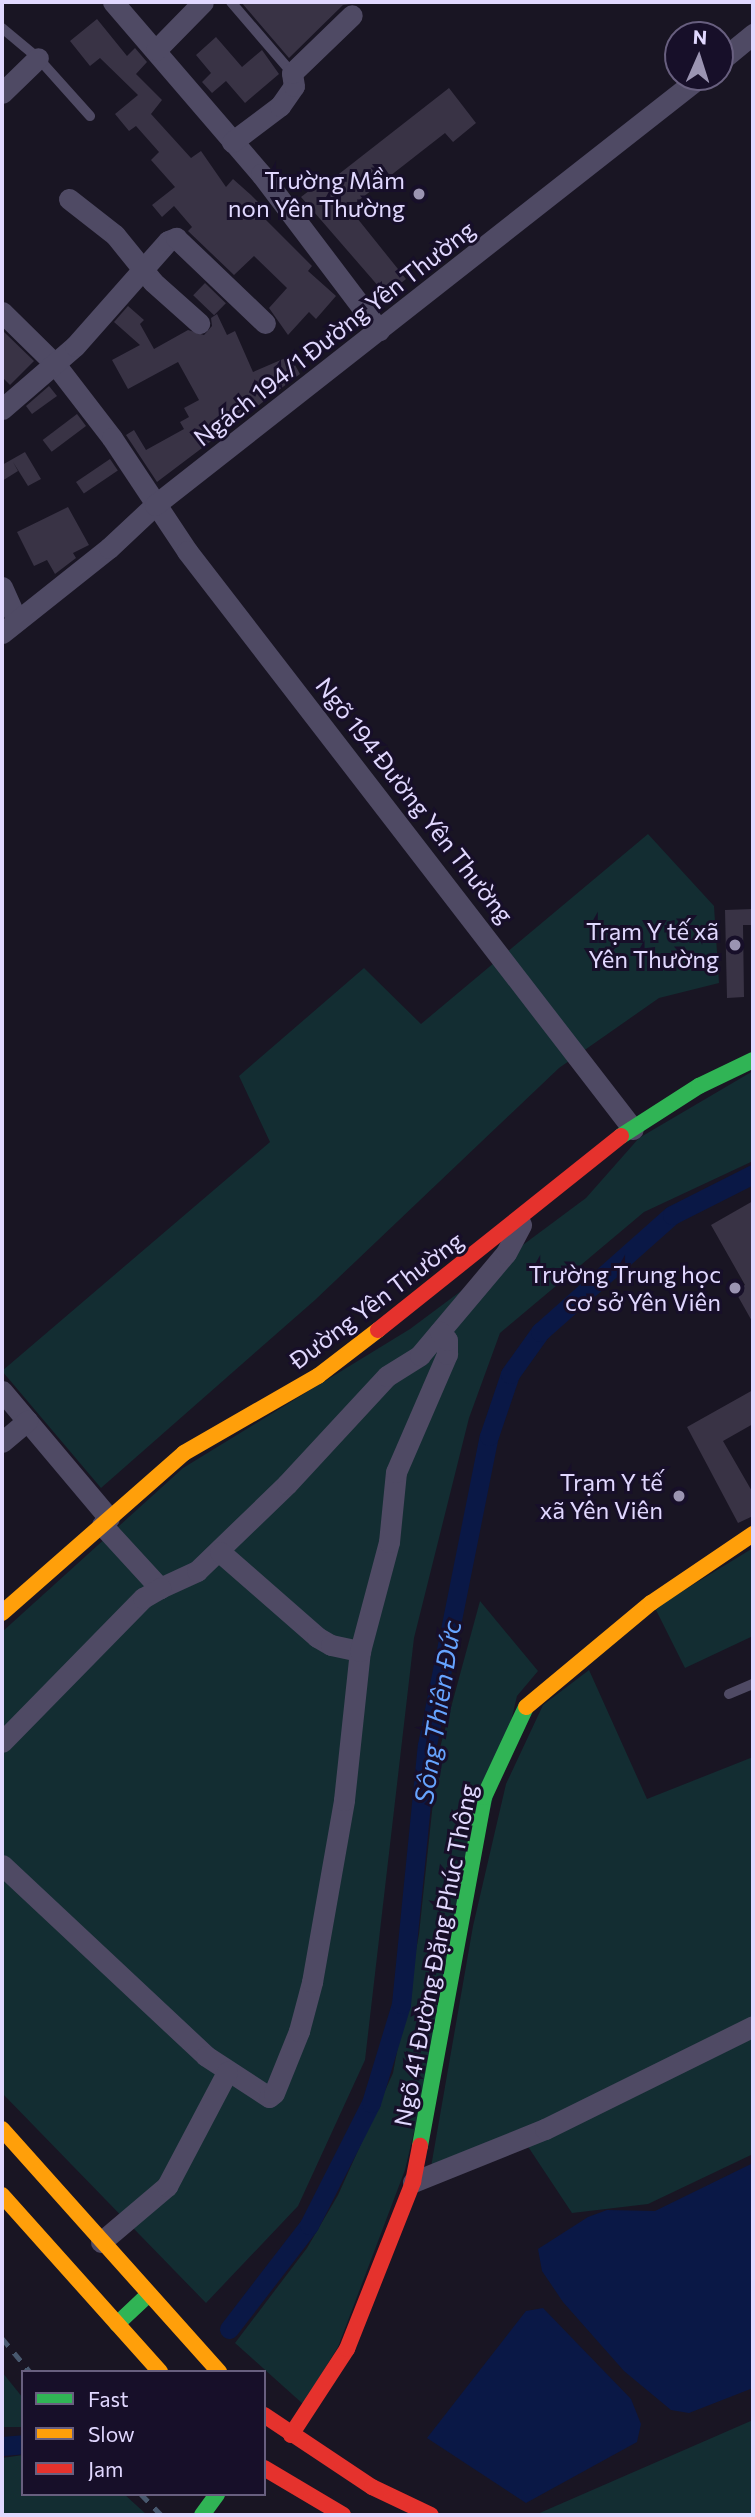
<!DOCTYPE html>
<meta charset="utf-8">
<style>
body{margin:0}
#map{position:relative;width:755px;height:2517px;overflow:hidden;background:#191523;font-family:Commissioner,sans-serif}
div>[style]{position:absolute}
.green>*{inset:0;background:#132d32}
.water>*{inset:0;background:#0a1846}
.canal>*{height:19px;margin:-9.5px;padding:0 9.5px;transform-origin:9.5px;border-radius:9.5px;background:#0a1846}
.building>*{inset:0;background:#393345;transform-origin:0 0}
.lane>*{height:10px;margin:-5px;padding:0 5px;transform-origin:5px;border-radius:5px;background:#4f4a64}
.street>*{height:21px;margin:-10.5px;padding:0 10.5px;transform-origin:10.5px;border-radius:10.5px;background:#4f4a64}
.fast>*{height:16px;margin:-8px;padding:0 8px;transform-origin:8px;border-radius:8px;background:#30b455}
.slow>*{height:16px;margin:-8px;padding:0 8px;transform-origin:8px;border-radius:8px;background:#ff9f0a}
.jam>*{height:16px;margin:-8px;padding:0 8px;transform-origin:8px;border-radius:8px;background:#e5322d}
.rail>*{height:5px;margin-top:-2.5px;transform-origin:0;background:repeating-linear-gradient(90deg,#48586e 0 10px,transparent 0 19px)}
.dots>*{width:19px;height:19px;translate:-50% -50%;box-sizing:border-box;border:4px solid #170f29;border-radius:50%}
span{translate:-50% -50%;white-space:nowrap;text-align:center;line-height:1.15;-webkit-text-stroke:6px #170f29;paint-order:stroke}
.poi-label{font-size:24px;color:#e1d8ff}
.right{translate:-100% -50%;text-align:right}
.street-label{font-size:24px;color:#e1d8ff}
.water-label{font-size:26px;color:#66a4ff;font-style:italic}
.frame{position:absolute;inset:0;border:4px solid #e1d8ff;pointer-events:none}
.legend{position:absolute;left:21px;top:2370px;width:245px;height:126px;box-sizing:border-box;background:#170f29;border:2px solid #685f7f;margin:0;padding:9px 12px;list-style:none;font-size:21px;color:#e1d8ff}
.legend li{display:flex;align-items:center;gap:14px;height:35px}
.legend b{width:35px;border:2px solid #685f7f}
.north{position:absolute;left:664px;top:21px;width:70px;height:70px;box-sizing:border-box;background:#170f29;border:2px solid #685f7f;border-radius:50%;rotate:3deg;font-size:19px;font-weight:700;line-height:28px;text-align:center;color:#e1d8ff}
.north::after{content:'';display:block;margin:auto;width:24px;height:32px;background:#9b94b2;clip-path:polygon(50% 0,100% 100%,50% 72%,0 100%)}
</style>
<div id="map">
<div class="green">
<i style="clip-path:polygon(648px 834px,714px 906px,719px 983px,659px 998px,559px 1068px,315px 1300px,101px 1488px,2px 1371px,270px 1142px,239px 1076px,364px 968px,421px 1024px)"></i>
<i style="clip-path:polygon(753px 1071px,753px 1161px,644px 1212px,500px 1333px,469px 1418px,414px 1638px,365px 2060px,298px 2206px,206px 2303px,2px 2093px,2px 1632px,183px 1468px,410px 1329px,586px 1198px,639px 1138px)"></i>
<i style="clip-path:polygon(753px 1548px,753px 1636px,685px 1668px,655px 1608px)"></i>
<i style="clip-path:polygon(480px 1601px,538px 1671px,517px 1696px,405px 2170px,338px 2347px,303px 2404px,235px 2343px,307px 2248px,338px 2195px,393px 2073px,419px 1934px,438px 1755px)"></i>
<i style="clip-path:polygon(589px 1670px,647px 1799px,753px 1757px,753px 2154px,648px 2204px,572px 2213px,517px 2130px,431px 2167px,473px 1926px,506px 1784px,543px 1705px)"></i>
<i style="clip-path:polygon(2px 2372px,23px 2398px,23px 2427px,2px 2427px)"></i>
<i style="clip-path:polygon(753px 2420px,753px 2515px,535px 2515px)"></i>
<i style="clip-path:polygon(23px 2455px,23px 2494px,124px 2494px,147px 2515px,2px 2515px,2px 2458px)"></i>
</div>
<div class="water">
<i style="clip-path:polygon(753px 2163px,753px 2388px,689px 2413px,671px 2410px,624px 2371px,563px 2302px,542px 2271px,538px 2249px,588px 2217px,607px 2210px,655px 2211px)"></i>
<i style="clip-path:polygon(543px 2308px,631px 2399px,641px 2424px,637px 2442px,526px 2503px,427px 2438px,526px 2311px)"></i>
</div>
<div class="canal">
<i style="left:229px;top:2329px;width:131px;rotate:-52.4deg"></i>
<i style="left:309px;top:2225px;width:137px;rotate:-63.1deg"></i>
<i style="left:371px;top:2103px;width:103px;rotate:-73.1deg"></i>
<i style="left:401px;top:2004px;width:260px;rotate:-84.3deg"></i>
<i style="left:427px;top:1745px;width:315px;rotate:-78.7deg"></i>
<i style="left:489px;top:1436px;width:65px;rotate:-71.3deg"></i>
<i style="left:510px;top:1374px;width:52px;rotate:-54.5deg"></i>
<i style="left:540px;top:1332px;width:176px;rotate:-41.6deg"></i>
<i style="left:672px;top:1215px;width:91px;rotate:-26.8deg"></i>
<i style="left:2px;top:2446px;width:21px;rotate:-5deg"></i>
</div>
<div class="building">
<i style="clip-path:polygon(241px 2px,365px 2px,343px 5px,289px 58px)"></i>
<i style="clip-path:polygon(97px 19px,127px 56px,135px 48px,147px 62px,136px 74px,162px 100px,151px 114px,191px 158px,201px 151px,226px 187px,233px 179px,251px 195px,270px 214px,265px 219px,312px 266px,308px 271px,336px 296px,316px 319px,309px 312px,288px 335px,269px 308px,287px 288px,254px 256px,234px 275px,188px 231px,192px 227px,174px 206px,162px 217px,152px 205px,175px 187px,151px 160px,159px 152px,136px 126px,129px 131px,115px 114px,138px 95px,100px 58px,90px 66px,70px 41px)"></i>
<i style="clip-path:polygon(216px 37px,242px 67px,262px 50px,279px 74px,245px 103px,226px 81px,212px 93px,202px 82px,211px 73px,196px 55px)"></i>
<i style="clip-path:polygon(449px 88px,476px 123px,453px 142px,445px 133px,349px 208px,406px 279px,386px 295px,301px 197px,327px 177px,330px 181px)"></i>
<i style="left:205px;top:283px;width:29px;height:17px;rotate:44deg"></i>
<i style="clip-path:polygon(128px 306px,144px 320px,140px 324px,154px 349px,188px 330px,204px 335px,212px 326px,211px 318px,217px 314px,227px 335px,235px 331px,253px 372px,290px 356px,300px 374px,157px 482px,126px 435px,134px 430px,146px 450px,184px 429px,180px 422px,189px 417px,184px 408px,199px 400px,178px 362px,128px 389px,112px 360px,140px 345px,114px 322px)"></i>
<i style="clip-path:polygon(2px 330px,34px 361px,10px 385px,2px 377px)"></i>
<i style="clip-path:polygon(49px 386px,57px 396px,32px 414px,26px 406px)"></i>
<i style="left:77px;top:414px;width:15px;height:43px;rotate:53deg"></i>
<i style="clip-path:polygon(25px 452px,41px 479px,28px 486px,13px 462px,18px 471px,2px 481px,2px 465px)"></i>
<i style="left:110px;top:459px;width:14px;height:41px;rotate:56deg"></i>
<i style="clip-path:polygon(68px 507px,89px 545px,73px 553px,76px 558px,55px 574px,47px 560px,34px 566px,17px 532px)"></i>
<i style="clip-path:polygon(753px 909px,753px 925px,743px 925px,744px 997px,727px 998px,725px 910px)"></i>
<i style="clip-path:polygon(753px 1201px,753px 1323px,735px 1291px,745px 1285px,711px 1225px)"></i>
<i style="clip-path:polygon(753px 1390px,753px 1424px,723px 1441px,753px 1493px,753px 1516px,738px 1523px,687px 1427px)"></i>
</div>
<div class="lane">
<i style="left:231px;top:2px;width:94px;rotate:49.3deg"></i>
<i style="left:2px;top:28px;width:47px;rotate:39.8deg"></i>
<i style="left:38px;top:58px;width:78px;rotate:48.1deg"></i>
<i style="left:729px;top:1694px;width:26px;rotate:-23deg"></i>
</div>
<div class="street">
<i style="left:113px;top:2px;width:227px;rotate:49.3deg"></i>
<i style="left:261px;top:174px;width:196px;rotate:52.9deg"></i>
<i style="left:156px;top:50px;width:67px;rotate:-45.6deg"></i>
<i style="left:720px;top:61px;width:43px;rotate:-39.3deg"></i>
<i style="left:2px;top:93px;width:50px;rotate:-44.2deg"></i>
<i style="left:232px;top:142px;width:60px;rotate:-36.9deg"></i>
<i style="left:280px;top:106px;width:24px;rotate:-55deg"></i>
<i style="left:294px;top:86px;width:13px;rotate:-99deg"></i>
<i style="left:292px;top:73px;width:83px;rotate:-44deg"></i>
<i style="left:69px;top:199px;width:58px;rotate:38deg"></i>
<i style="left:115px;top:235px;width:60px;rotate:51deg"></i>
<i style="left:153px;top:282px;width:62px;rotate:41.7deg"></i>
<i style="left:2px;top:312px;width:74px;rotate:44.5deg"></i>
<i style="left:55px;top:364px;width:93px;rotate:52.4deg"></i>
<i style="left:112px;top:438px;width:136px;rotate:56.4deg"></i>
<i style="left:187px;top:551px;width:730px;rotate:52.35deg"></i>
<i style="left:2px;top:409px;width:96px;rotate:-40.8deg"></i>
<i style="left:75px;top:346px;width:140px;rotate:-48.5deg"></i>
<i style="left:168px;top:241px;width:9px;rotate:-21deg"></i>
<i style="left:176px;top:238px;width:123px;rotate:43.7deg"></i>
<i style="left:2px;top:587px;width:37px;rotate:66deg"></i>
<i style="left:2px;top:633px;width:137px;rotate:-38.5deg"></i>
<i style="left:109px;top:548px;width:63px;rotate:-43.1deg"></i>
<i style="left:155px;top:505px;width:693px;rotate:-38.14deg"></i>
<i style="left:2px;top:1391px;width:166px;rotate:49.9deg"></i>
<i style="left:2px;top:1442px;width:33px;rotate:-40deg"></i>
<i style="left:102px;top:1525px;width:86px;rotate:47.4deg"></i>
<i style="left:160px;top:1588px;width:41px;rotate:-24.7deg"></i>
<i style="left:197px;top:1571px;width:125px;rotate:-44deg"></i>
<i style="left:287px;top:1484px;width:147px;rotate:-47.2deg"></i>
<i style="left:387px;top:1376px;width:39px;rotate:-32deg"></i>
<i style="left:420px;top:1355px;width:133px;rotate:-49.9deg"></i>
<i style="left:506px;top:1253px;width:32px;rotate:-62deg"></i>
<i style="left:220px;top:1552px;width:129px;rotate:41.2deg"></i>
<i style="left:317px;top:1637px;width:16px;rotate:30deg"></i>
<i style="left:331px;top:1645px;width:30px;rotate:12deg"></i>
<i style="left:2px;top:1742px;width:202px;rotate:-45.6deg"></i>
<i style="left:143px;top:1598px;width:20px;rotate:-30deg"></i>
<i style="left:2px;top:1865px;width:279px;rotate:43.1deg"></i>
<i style="left:206px;top:2056px;width:75px;rotate:33.1deg"></i>
<i style="left:269px;top:2097px;width:6px;rotate:-39deg"></i>
<i style="left:274px;top:2093px;width:67px;rotate:-68deg"></i>
<i style="left:299px;top:2031px;width:51px;rotate:-75.1deg"></i>
<i style="left:312px;top:1982px;width:185px;rotate:-80deg"></i>
<i style="left:344px;top:1800px;width:150px;rotate:-83.9deg"></i>
<i style="left:360px;top:1651px;width:113px;rotate:-75.1deg"></i>
<i style="left:389px;top:1542px;width:70px;rotate:-84.3deg"></i>
<i style="left:396px;top:1472px;width:129px;rotate:-66.6deg"></i>
<i style="left:447px;top:1354px;width:14px;rotate:-90deg"></i>
<i style="left:447px;top:1340px;width:11px;rotate:-131deg"></i>
<i style="left:413px;top:2182px;width:142px;rotate:-21.9deg"></i>
<i style="left:545px;top:2129px;width:232px;rotate:-26.3deg"></i>
<i style="left:101px;top:2242px;width:87px;rotate:-40.3deg"></i>
<i style="left:167px;top:2186px;width:129px;rotate:-62.2deg"></i>
</div>
<div class="fast">
<i style="left:621px;top:1136px;width:93px;rotate:-32.7deg"></i>
<i style="left:699px;top:1086px;width:60px;rotate:-25.7deg"></i>
<i style="left:420px;top:2146px;width:355px;rotate:-79.6deg"></i>
<i style="left:484px;top:1797px;width:99px;rotate:-65deg"></i>
<i style="left:117px;top:2324px;width:44px;rotate:-43.2deg"></i>
<i style="left:202px;top:2515px;width:26px;rotate:-54deg"></i>
</div>
<div class="slow">
<i style="left:2px;top:1613px;width:242px;rotate:-41.3deg"></i>
<i style="left:184px;top:1453px;width:155px;rotate:-29.9deg"></i>
<i style="left:318px;top:1376px;width:76px;rotate:-37.5deg"></i>
<i style="left:526px;top:1707px;width:163px;rotate:-39.8deg"></i>
<i style="left:651px;top:1603px;width:123px;rotate:-34.1deg"></i>
<i style="left:2px;top:2129px;width:326px;rotate:48.2deg"></i>
<i style="left:2px;top:2195px;width:237px;rotate:48.2deg"></i>
</div>
<div class="jam">
<i style="left:378px;top:1330px;width:311px;rotate:-38.6deg"></i>
<i style="left:264px;top:2415px;width:130px;rotate:33.7deg"></i>
<i style="left:372px;top:2487px;width:65px;rotate:25.4deg"></i>
<i style="left:291px;top:2435px;width:103px;rotate:-56.9deg"></i>
<i style="left:347px;top:2349px;width:180px;rotate:-68.4deg"></i>
<i style="left:413px;top:2182px;width:37px;rotate:-79deg"></i>
<i style="left:264px;top:2468px;width:92px;rotate:30.7deg"></i>
</div>
<div class="rail">
<i style="left:2px;top:2338px;width:44px;rotate:50.5deg"></i>
<i style="left:141px;top:2494px;width:29px;rotate:46deg"></i>
</div>
<div class="dots">
<i style="left:419px;top:194px;background:#9b94b2"></i>
<i style="left:735px;top:945px;background:#9b94b2"></i>
<i style="left:735px;top:1288px;background:#9b94b2"></i>
<i style="left:679px;top:1496px;background:#9b94b2"></i>
</div>
<div class="poi-label">
<span class="right" style="left:405px;top:194px">Trường Mầm<br>non Yên Thường</span>
<span class="right" style="left:719px;top:945px">Trạm Y tế xã<br>Yên Thường</span>
<span class="right" style="left:721px;top:1288px">Trường Trung học<br>cơ sở Yên Viên</span>
<span class="right" style="left:663px;top:1496px">Trạm Y tế<br>xã Yên Viên</span>
</div>
<div class="street-label">
<span style="left:334px;top:333px;rotate:-38deg">Ngách 194/1 Đường Yên Thường</span>
<span style="left:415px;top:800px;rotate:52deg">Ngõ 194 Đường Yên Thường</span>
<span style="left:376px;top:1300px;rotate:-37deg">Đường Yên Thường</span>
<span style="left:435px;top:1955px;rotate:-79deg">Ngõ 41 Đường Đặng Phúc Thông</span>
</div>
<div class="water-label">
<span style="left:437px;top:1712px;rotate:-81deg">Sông Thiên Đức</span>
</div>
<div class="frame"></div>
<ul class="legend">
<li><b style="height:9px;background:#30b455"></b>Fast</li>
<li><b style="height:9px;background:#ff9f0a"></b>Slow</li>
<li><b style="height:9px;background:#e5322d"></b>Jam</li>
</ul>
<div class="north">N</div>
</div>
